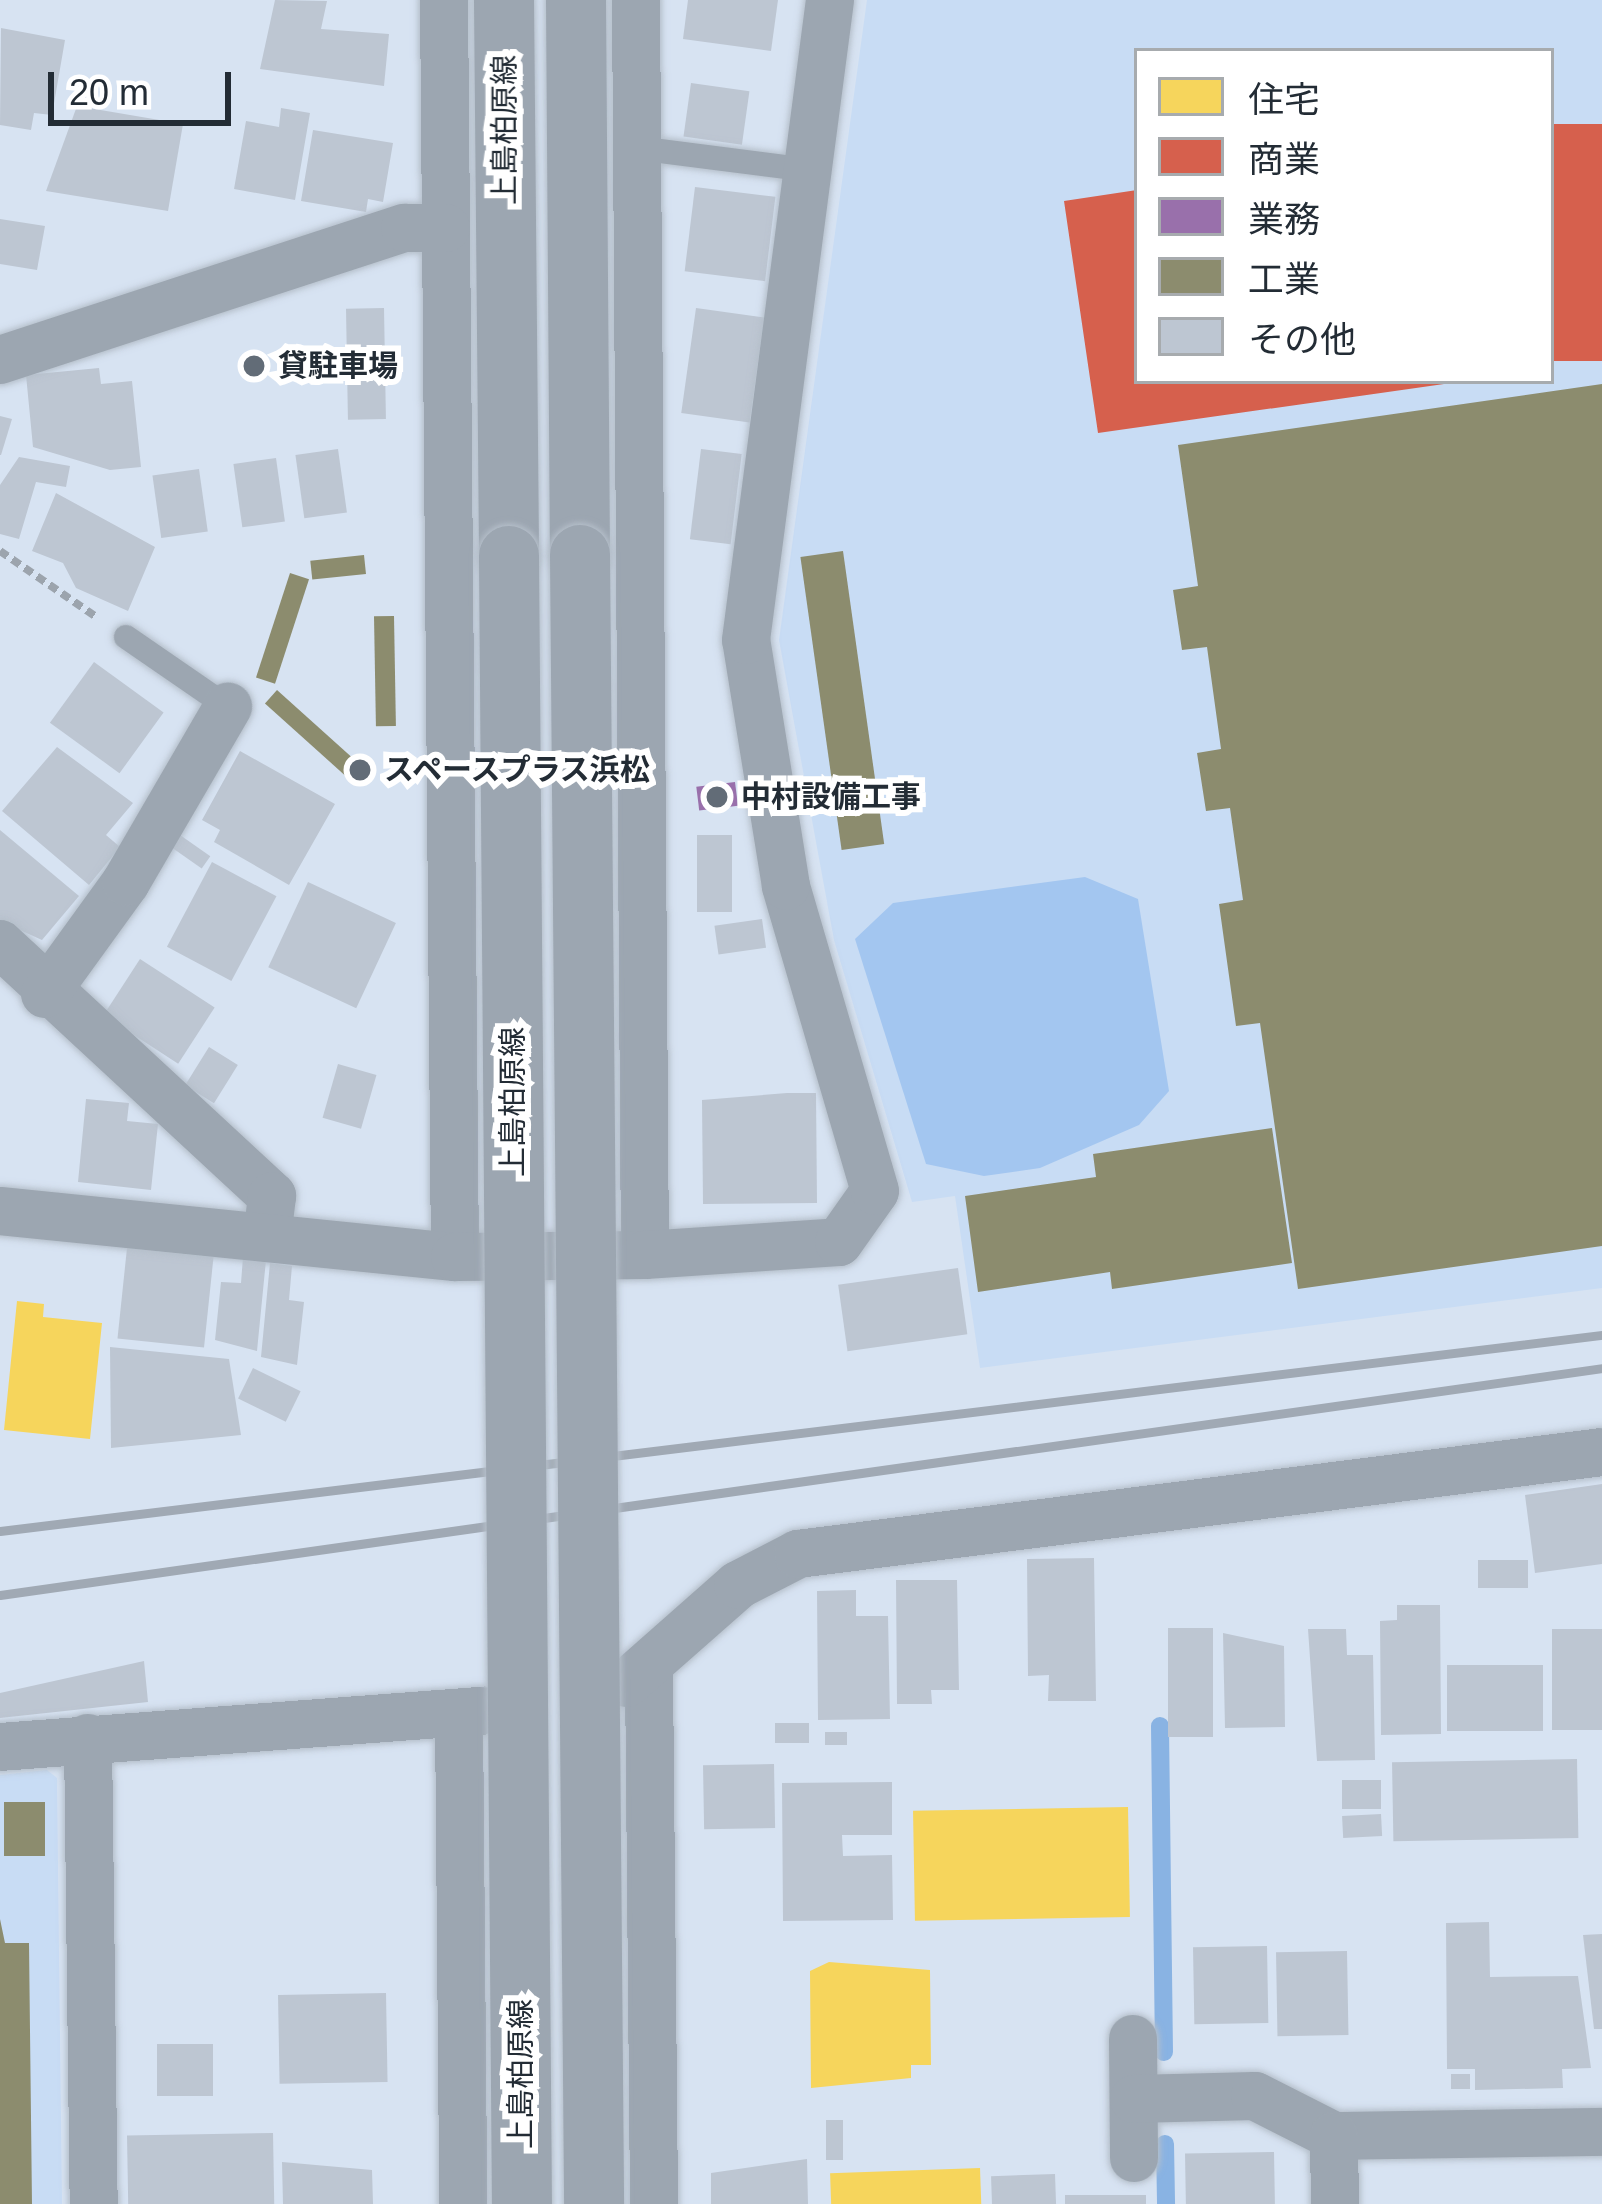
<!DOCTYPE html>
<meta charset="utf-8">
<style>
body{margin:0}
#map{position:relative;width:1602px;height:2204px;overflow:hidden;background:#d7e3f2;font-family:Helvetica,"Noto Sans JP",sans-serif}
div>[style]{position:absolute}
.built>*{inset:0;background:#c8dcf4}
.forest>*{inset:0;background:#a3c6f0}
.homes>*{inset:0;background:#f6d55c;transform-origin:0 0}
.shops>*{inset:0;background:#d6604d;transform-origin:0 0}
.offices>*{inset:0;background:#9970ab;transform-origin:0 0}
.industry>*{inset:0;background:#8c8c6e;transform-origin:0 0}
.stream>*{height:18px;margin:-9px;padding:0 9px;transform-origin:9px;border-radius:9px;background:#89b3e3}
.building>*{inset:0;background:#bdc6d2;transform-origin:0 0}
.path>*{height:8px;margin-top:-4px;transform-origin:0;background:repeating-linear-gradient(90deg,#9ca4ad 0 9px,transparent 0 15px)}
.roads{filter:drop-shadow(0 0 3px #b5bfca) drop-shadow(0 0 3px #b5bfca)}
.service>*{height:24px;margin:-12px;padding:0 12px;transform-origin:12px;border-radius:12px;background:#9ca6b1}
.minor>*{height:48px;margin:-24px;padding:0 24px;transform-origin:24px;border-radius:24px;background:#9ca6b1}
.tertiary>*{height:60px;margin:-30px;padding:0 30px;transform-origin:30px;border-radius:30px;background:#9ca6b1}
.rail>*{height:9px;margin:-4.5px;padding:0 4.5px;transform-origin:4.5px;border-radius:4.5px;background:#a0a9b4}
.bridges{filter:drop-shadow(0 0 3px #b5bfca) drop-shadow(0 0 3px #b5bfca)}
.tertiary-bridge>*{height:60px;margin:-30px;padding:0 30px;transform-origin:30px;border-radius:30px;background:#9ca6b1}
.dots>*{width:33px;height:33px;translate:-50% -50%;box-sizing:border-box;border:6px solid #fff;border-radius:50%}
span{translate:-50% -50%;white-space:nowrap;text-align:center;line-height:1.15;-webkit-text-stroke:12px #fff;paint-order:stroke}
.street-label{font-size:30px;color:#232c35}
.poi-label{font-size:30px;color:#232c35;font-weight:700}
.left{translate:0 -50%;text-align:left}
.legend{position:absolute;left:1134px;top:48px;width:420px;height:336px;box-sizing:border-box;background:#fff;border:3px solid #a7abae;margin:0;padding:15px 21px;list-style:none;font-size:36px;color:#232c35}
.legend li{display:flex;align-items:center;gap:24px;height:60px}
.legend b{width:60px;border:3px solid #a7abae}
.scale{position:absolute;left:48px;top:72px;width:183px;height:54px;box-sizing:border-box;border:6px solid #232c35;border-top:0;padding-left:15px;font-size:36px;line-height:42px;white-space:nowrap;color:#232c35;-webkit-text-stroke:9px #fff;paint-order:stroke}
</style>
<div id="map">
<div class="built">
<i style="clip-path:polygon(evenodd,867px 0,1602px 0,1602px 1288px,980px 1368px,955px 1196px,912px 1202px,834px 940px,779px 640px,867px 0,1137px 51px,1551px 51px,1551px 381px,1137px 381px,1137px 51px)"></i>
<i style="clip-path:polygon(47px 1770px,57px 1778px,62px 2204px,0 2204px,0 1775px)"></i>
</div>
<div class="forest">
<i style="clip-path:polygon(1085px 877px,1138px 899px,1169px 1091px,1139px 1125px,1040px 1168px,984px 1176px,926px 1164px,855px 939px,893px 903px)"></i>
</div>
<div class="homes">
<i style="clip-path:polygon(17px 1301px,44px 1304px,43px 1317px,102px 1323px,90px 1439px,4px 1430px)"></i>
<i style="left:1128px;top:1807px;width:110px;height:215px;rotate:89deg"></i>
<i style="clip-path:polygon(829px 1962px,930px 1970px,931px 2065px,911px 2065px,911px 2078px,811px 2088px,810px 1971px)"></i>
<i style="left:980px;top:2168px;width:36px;height:150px;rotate:88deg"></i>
</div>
<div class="shops">
<i style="left:1602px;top:124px;width:237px;height:51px;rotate:90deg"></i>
<i style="clip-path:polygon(1137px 190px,1137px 381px,1444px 384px,1098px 433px,1064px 201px)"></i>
</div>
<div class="offices">
<i style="left:735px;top:782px;width:24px;height:39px;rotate:83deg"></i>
</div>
<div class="industry">
<i style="clip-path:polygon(1602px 384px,1602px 1246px,1298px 1289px,1260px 1023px,1236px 1026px,1219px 904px,1243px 900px,1230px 808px,1206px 811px,1197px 753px,1221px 749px,1207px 647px,1182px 650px,1173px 590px,1198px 586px,1178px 445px)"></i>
<i style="left:843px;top:551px;width:296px;height:43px;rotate:82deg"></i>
<i style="left:364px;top:555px;width:19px;height:54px;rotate:84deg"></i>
<i style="left:290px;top:573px;width:20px;height:110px;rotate:18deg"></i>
<i style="left:394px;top:616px;width:110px;height:20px;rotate:89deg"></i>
<i style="left:277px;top:690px;width:110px;height:18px;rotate:42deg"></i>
<i style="clip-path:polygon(1272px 1128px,1292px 1263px,1112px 1289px,1110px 1272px,978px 1292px,965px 1196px,1096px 1177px,1093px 1154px)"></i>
<i style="left:45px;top:1802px;width:54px;height:41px;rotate:90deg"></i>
<i style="clip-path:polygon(0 1919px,5px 1943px,29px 1943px,32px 2204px,0 2204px)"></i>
</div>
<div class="stream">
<i style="left:1160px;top:1726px;width:326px;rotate:89.3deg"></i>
<i style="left:1165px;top:2144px;width:60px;rotate:89deg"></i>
</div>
<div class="building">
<i style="clip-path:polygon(275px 0,327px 1px,321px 29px,389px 34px,384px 86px,260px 69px)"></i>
<i style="clip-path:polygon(688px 0,778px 0,771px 51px,683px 39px)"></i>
<i style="clip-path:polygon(1px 28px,65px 40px,52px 115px,34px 113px,31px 130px,0 125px)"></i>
<i style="left:691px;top:83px;width:59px;height:54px;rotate:8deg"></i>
<i style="clip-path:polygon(77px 106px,183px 124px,168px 211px,46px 191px)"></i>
<i style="clip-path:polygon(281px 108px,310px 113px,295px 200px,234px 189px,246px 121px,279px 127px)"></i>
<i style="clip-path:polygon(313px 130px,393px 143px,383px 202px,368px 199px,366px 212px,301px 201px)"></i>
<i style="left:695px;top:187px;width:81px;height:85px;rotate:7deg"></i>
<i style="clip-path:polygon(0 219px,45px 226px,37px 270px,0 264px)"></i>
<i style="left:384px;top:308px;width:111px;height:38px;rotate:89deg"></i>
<i style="left:696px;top:308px;width:69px;height:106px;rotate:8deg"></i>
<i style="clip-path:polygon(99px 368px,101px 384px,132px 381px,141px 467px,110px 470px,33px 447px,26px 375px)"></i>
<i style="clip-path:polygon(0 416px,12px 419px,1px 455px,0 455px)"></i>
<i style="left:338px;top:449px;width:64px;height:43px;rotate:82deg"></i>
<i style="left:701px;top:449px;width:41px;height:91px;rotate:7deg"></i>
<i style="clip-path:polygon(19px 457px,70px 466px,66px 487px,36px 482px,19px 539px,0 534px,0 485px)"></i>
<i style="left:276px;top:458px;width:64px;height:43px;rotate:82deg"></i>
<i style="left:199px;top:469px;width:63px;height:47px;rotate:82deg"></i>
<i style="clip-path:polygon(56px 493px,155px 547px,128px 611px,76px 588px,63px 563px,32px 551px)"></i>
<i style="left:94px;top:662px;width:86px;height:75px;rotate:36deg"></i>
<i style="clip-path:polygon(57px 747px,133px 803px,106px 835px,120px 847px,89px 885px,2px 811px)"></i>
<i style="clip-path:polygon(240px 751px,335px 804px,289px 885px,214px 842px,220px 830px,202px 820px)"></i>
<i style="clip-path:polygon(0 830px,79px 896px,42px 940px,0 921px)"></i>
<i style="left:180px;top:835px;width:37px;height:15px;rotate:35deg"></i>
<i style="left:697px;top:835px;width:35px;height:77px"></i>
<i style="left:212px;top:862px;width:73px;height:96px;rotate:28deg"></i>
<i style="left:308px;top:882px;width:97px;height:94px;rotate:25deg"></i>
<i style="left:762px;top:919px;width:29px;height:48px;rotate:82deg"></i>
<i style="left:140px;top:959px;width:89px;height:67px;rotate:33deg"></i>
<i style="left:209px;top:1047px;width:34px;height:45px;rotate:32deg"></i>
<i style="left:338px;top:1064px;width:40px;height:56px;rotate:16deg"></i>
<i style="clip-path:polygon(787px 1093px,816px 1093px,817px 1203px,703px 1204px,702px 1100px)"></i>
<i style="clip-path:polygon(86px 1099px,129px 1103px,127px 1121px,158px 1124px,151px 1190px,78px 1182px)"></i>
<i style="left:127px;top:1248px;width:87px;height:91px;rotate:6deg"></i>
<i style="clip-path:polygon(243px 1257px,266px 1260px,257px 1351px,215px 1340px,221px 1282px,241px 1283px)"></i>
<i style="clip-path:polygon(270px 1263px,292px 1266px,289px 1300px,304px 1302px,297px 1365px,261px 1357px)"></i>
<i style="left:958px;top:1268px;width:67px;height:121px;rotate:82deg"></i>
<i style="clip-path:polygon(110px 1347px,229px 1359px,241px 1435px,111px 1448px)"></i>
<i style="left:253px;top:1368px;width:53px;height:34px;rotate:26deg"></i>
<i style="clip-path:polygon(1602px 1484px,1602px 1564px,1535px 1573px,1525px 1495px)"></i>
<i style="clip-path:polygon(1094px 1558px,1096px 1701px,1048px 1701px,1049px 1675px,1028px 1676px,1027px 1559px)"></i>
<i style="left:1528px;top:1560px;width:28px;height:50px;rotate:90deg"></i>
<i style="clip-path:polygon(896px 1580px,957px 1580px,959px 1690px,931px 1690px,932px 1704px,897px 1704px)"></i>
<i style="clip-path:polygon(856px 1590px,856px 1616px,888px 1616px,890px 1719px,818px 1720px,817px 1591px)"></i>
<i style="clip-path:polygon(1397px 1605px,1440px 1605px,1441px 1734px,1381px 1735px,1380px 1621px,1397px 1620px)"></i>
<i style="left:1168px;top:1628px;width:45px;height:109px"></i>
<i style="clip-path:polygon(1308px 1629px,1346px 1629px,1347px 1655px,1373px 1655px,1375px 1760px,1317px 1761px)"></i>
<i style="left:1552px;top:1629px;width:50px;height:101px"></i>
<i style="clip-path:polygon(1223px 1633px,1284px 1646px,1285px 1727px,1225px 1728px)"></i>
<i style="clip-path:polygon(144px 1661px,148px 1702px,0 1718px,0 1693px)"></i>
<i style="left:1543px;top:1665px;width:66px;height:96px;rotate:90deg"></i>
<i style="left:775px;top:1723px;width:34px;height:20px"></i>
<i style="left:847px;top:1732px;width:13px;height:22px;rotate:90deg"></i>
<i style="left:1577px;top:1759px;width:79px;height:185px;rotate:89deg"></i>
<i style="left:774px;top:1764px;width:64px;height:71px;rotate:89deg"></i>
<i style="left:1342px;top:1780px;width:39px;height:29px"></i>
<i style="clip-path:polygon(892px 1782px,892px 1835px,842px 1835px,843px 1856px,892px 1855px,893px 1920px,783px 1921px,782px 1783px)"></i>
<i style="left:1381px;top:1814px;width:22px;height:39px;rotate:87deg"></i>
<i style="clip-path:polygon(1489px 1922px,1490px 1977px,1578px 1976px,1591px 2068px,1562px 2069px,1563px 2088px,1475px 2090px,1475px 2069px,1447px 2069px,1446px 1923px)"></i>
<i style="clip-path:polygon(1602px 1934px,1602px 2029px,1594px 2029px,1583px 1935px)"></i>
<i style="left:1267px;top:1946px;width:77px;height:74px;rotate:89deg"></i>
<i style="left:1347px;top:1951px;width:84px;height:71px;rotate:89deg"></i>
<i style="left:386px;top:1993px;width:89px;height:108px;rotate:89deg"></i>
<i style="left:213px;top:2044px;width:52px;height:56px;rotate:90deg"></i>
<i style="left:1451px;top:2074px;width:19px;height:15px"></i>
<i style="left:826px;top:2120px;width:17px;height:40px"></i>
<i style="left:273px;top:2133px;width:71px;height:146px;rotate:89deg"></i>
<i style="left:1274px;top:2152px;width:52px;height:89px;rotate:89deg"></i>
<i style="clip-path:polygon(807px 2159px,808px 2204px,711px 2204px,711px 2173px)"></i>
<i style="clip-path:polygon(282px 2162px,372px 2170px,373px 2204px,283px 2204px)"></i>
<i style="left:1055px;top:2174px;width:30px;height:64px;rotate:88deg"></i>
<i style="left:1146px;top:2195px;width:9px;height:81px;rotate:90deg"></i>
</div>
<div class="path">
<i style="left:0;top:551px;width:115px;rotate:34.4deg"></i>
</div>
<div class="roads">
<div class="service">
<i style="left:637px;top:148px;width:172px;rotate:7.3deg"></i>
<i style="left:126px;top:637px;width:124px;rotate:34.5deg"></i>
</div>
<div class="minor">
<i style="left:444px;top:0;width:1257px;rotate:89.5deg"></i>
<i style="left:636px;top:0;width:1255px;rotate:89.59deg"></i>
<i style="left:0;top:360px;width:426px;rotate:-18.1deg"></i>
<i style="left:405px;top:228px;width:41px"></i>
<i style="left:0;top:944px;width:371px;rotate:42.8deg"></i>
<i style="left:272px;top:1196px;width:42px;rotate:96.8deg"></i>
<i style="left:45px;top:994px;width:138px;rotate:-54.1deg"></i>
<i style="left:126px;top:882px;width:203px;rotate:-59.8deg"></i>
<i style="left:0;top:1211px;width:457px;rotate:5.8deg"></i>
<i style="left:455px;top:1257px;width:190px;rotate:-0.6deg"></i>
<i style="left:645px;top:1255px;width:194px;rotate:-3.8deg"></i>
<i style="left:839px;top:1242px;width:62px;rotate:-54.8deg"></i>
<i style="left:875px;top:1191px;width:318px;rotate:-106.3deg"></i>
<i style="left:786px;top:886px;width:249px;rotate:-99.2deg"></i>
<i style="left:746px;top:640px;width:645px;rotate:-82.52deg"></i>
<i style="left:649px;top:1671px;width:533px;rotate:89.46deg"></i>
<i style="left:627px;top:1683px;width:148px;rotate:-41.4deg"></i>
<i style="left:738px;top:1585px;width:68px;rotate:-27.3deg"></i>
<i style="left:798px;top:1554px;width:810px;rotate:-7.23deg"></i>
<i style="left:459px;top:1713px;width:491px;rotate:89.5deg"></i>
<i style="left:88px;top:1738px;width:466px;rotate:89.3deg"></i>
<i style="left:0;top:1747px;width:483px;rotate:-4.3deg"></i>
<i style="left:1133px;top:2039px;width:119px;rotate:89.5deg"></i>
<i style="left:1134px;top:2099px;width:121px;rotate:-1.4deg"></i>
<i style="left:1255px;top:2096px;width:89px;rotate:26.9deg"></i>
<i style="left:1334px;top:2136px;width:268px;rotate:-0.9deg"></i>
<i style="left:1334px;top:2136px;width:68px;rotate:89.2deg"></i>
</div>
<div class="tertiary">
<i style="left:504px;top:0;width:556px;rotate:89.48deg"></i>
<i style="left:576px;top:0;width:555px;rotate:89.59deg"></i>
</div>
</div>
<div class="rail">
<i style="left:0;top:1531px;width:1614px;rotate:-6.98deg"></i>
<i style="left:0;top:1595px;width:1618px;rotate:-8.06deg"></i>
</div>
<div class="bridges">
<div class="tertiary-bridge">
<i style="left:580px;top:555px;width:1649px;rotate:89.51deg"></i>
<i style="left:509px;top:556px;width:1648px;rotate:89.55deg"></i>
</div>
</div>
<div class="dots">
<i style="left:254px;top:366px;background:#626c77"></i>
<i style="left:360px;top:770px;background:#626c77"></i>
<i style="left:717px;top:797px;background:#626c77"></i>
</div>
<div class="street-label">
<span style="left:505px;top:130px;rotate:-90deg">上島柏原線</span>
<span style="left:513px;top:1102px;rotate:-90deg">上島柏原線</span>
<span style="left:521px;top:2074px;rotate:-90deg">上島柏原線</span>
</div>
<div class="poi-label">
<span class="left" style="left:278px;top:366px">貸駐車場</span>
<span class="left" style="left:384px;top:770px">スペースプラス浜松</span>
<span class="left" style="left:741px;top:797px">中村設備工事</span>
</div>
<ul class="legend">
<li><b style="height:33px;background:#f6d55c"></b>住宅</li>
<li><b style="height:33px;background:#d6604d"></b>商業</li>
<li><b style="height:33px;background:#9970ab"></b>業務</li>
<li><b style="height:33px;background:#8c8c6e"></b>工業</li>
<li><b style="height:33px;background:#bdc6d2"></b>その他</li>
</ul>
<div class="scale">20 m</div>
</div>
